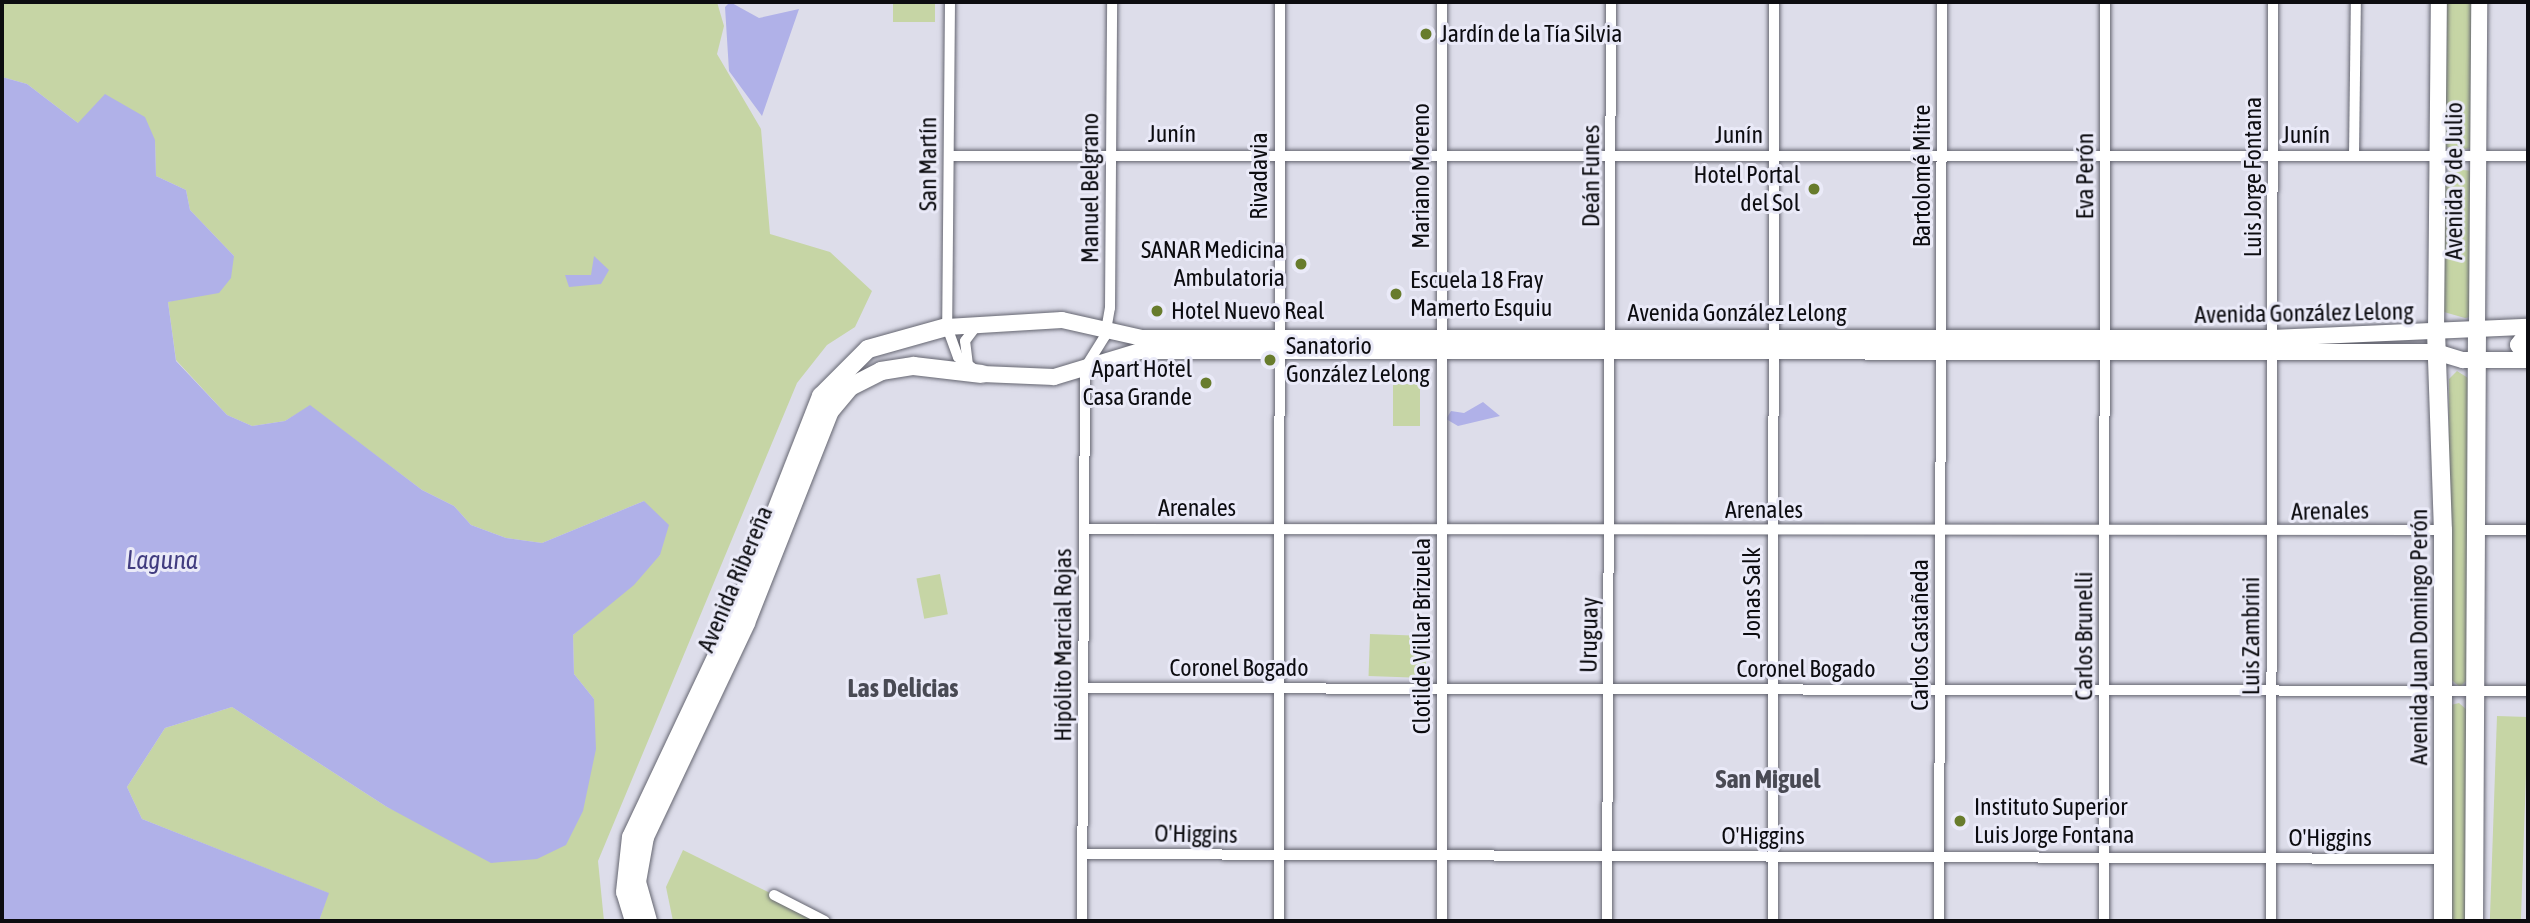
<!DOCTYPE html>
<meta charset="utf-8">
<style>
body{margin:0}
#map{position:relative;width:2530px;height:923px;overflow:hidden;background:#ddddea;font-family:"Asap Condensed",sans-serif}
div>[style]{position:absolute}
.green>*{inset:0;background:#c6d5a5;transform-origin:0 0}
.water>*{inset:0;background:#b0b1e8}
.roads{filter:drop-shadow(0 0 2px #646570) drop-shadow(0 0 2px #646570)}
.street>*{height:10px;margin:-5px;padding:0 5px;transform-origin:5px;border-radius:5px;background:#fff}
.secondary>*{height:16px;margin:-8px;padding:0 8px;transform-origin:8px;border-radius:8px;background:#fff}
.primary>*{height:18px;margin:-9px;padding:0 9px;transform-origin:9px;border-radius:9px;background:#fff}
.dots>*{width:19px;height:19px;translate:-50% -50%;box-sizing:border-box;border:4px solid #eaeaf8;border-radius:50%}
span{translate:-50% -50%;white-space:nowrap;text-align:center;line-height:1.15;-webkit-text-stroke:6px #eaeaf8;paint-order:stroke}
.poi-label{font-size:24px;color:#0c0c10}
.left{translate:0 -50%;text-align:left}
.right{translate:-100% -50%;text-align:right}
.street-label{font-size:24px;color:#0c0c10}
.water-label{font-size:26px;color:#423d80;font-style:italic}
.neighbourhood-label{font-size:26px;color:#494a54;font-weight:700}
.frame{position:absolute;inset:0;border:4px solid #0c0c10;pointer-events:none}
</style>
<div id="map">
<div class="green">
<i style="clip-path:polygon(2px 2px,717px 2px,724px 26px,717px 54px,761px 129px,770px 234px,830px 252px,872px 291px,855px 327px,827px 345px,797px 383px,598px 861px,604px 921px,319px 921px,328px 893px,142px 819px,127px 787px,165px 728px,232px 707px,387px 807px,430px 827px,594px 699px,574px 674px,573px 635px,660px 555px,644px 501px,542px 543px,506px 538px,471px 525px,454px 506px,422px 490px,310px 406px,285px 421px,252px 426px,227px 415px,176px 360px,168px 302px,191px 296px,234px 256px,190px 210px,186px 190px,156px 176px,155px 140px,78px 123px,27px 84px,2px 77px)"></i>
<i style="left:893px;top:2px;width:42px;height:20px"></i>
<i style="clip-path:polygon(2447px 2px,2472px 2px,2471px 148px,2465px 149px,2445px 147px)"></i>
<i style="clip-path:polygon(2452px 169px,2473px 171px,2471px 317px,2465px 318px,2444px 312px,2444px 176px)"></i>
<i style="clip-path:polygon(2457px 371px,2468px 378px,2467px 680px,2460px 687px,2448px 677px,2449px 379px)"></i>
<i style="left:1393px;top:384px;width:27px;height:42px"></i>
<i style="left:940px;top:574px;width:41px;height:24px;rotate:79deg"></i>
<i style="left:1370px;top:634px;width:57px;height:42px;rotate:2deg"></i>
<i style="clip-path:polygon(2459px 703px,2467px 710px,2467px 921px,2448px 921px,2451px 705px)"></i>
<i style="left:2497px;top:716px;width:31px;height:205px;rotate:2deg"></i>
<i style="clip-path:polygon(683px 850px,817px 916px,825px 921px,673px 921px,666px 887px)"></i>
</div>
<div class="water">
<i style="clip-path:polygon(730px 2px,759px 18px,799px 9px,762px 116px,729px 71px,725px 7px)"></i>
<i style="clip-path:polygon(2px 77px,27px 84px,78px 123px,105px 94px,145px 117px,155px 140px,156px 176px,186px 190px,190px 210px,234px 256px,231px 278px,219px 293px,168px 302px,176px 361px,227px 415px,252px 426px,285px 421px,310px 405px,422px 490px,454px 506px,471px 525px,506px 538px,542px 543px,644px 501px,669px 525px,660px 555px,634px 585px,573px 635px,574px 674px,594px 699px,596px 749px,583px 811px,566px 845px,537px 859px,491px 863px,387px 807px,232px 707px,165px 728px,127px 787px,142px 819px,329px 893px,319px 921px,2px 921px)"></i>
<i style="clip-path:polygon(594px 256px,609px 270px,601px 284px,569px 287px,565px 275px,591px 275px)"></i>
<i style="clip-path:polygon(1483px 402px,1500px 416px,1458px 426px,1446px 419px,1451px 411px,1464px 413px)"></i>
</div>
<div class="roads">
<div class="street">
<i style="left:950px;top:2px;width:325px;rotate:90.5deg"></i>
<i style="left:947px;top:327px;width:32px;rotate:70deg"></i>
<i style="left:958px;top:357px;width:21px;rotate:37deg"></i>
<i style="left:1442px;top:2px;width:919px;rotate:90deg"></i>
<i style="left:950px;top:156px;width:1578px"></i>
<i style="left:2354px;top:156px;width:154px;rotate:-89.3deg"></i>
<i style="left:968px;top:365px;width:24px;rotate:-97deg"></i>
<i style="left:965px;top:341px;width:21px;rotate:-53deg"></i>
<i style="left:1084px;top:529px;width:1359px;rotate:0.04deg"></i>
<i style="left:2475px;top:530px;width:53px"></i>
<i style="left:1083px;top:688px;width:1445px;rotate:0.12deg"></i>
<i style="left:1082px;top:854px;width:1362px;rotate:0.21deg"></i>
<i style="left:774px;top:895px;width:57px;rotate:27deg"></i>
<i style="left:1082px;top:921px;width:553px;rotate:-89.69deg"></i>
<i style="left:1085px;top:368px;width:38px;rotate:-58deg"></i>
<i style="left:1105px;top:336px;width:28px;rotate:-80deg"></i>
<i style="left:1110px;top:308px;width:306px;rotate:-89.6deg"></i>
<i style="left:1279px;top:921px;width:919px;rotate:-89.94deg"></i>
<i style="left:1607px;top:921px;width:919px;rotate:-89.75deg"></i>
<i style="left:1773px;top:921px;width:919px;rotate:-89.94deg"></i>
<i style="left:1939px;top:921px;width:919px;rotate:-89.81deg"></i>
<i style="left:2104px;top:921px;width:919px;rotate:-89.94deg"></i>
<i style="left:2271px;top:921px;width:919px;rotate:-89.88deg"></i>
</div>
<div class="secondary">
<i style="left:947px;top:327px;width:115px;rotate:-3.5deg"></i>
<i style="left:1062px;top:320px;width:82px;rotate:12.7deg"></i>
<i style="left:1142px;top:338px;width:1130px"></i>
<i style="left:2272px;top:338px;width:256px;rotate:-2.5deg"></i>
<i style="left:2477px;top:327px;width:325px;rotate:-89.6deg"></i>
<i style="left:2436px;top:331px;width:329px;rotate:-89.5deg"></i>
<i style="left:2528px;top:332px;width:16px;rotate:128deg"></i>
<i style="left:2518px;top:345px;width:17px;rotate:54deg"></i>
<i style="left:982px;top:374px;width:72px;rotate:2.4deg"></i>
<i style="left:1054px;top:377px;width:90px;rotate:-16.8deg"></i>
<i style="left:1140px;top:351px;width:1296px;rotate:0.04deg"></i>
<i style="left:2436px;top:352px;width:28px;rotate:17deg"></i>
<i style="left:2463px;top:360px;width:65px"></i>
</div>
<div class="primary">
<i style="left:2436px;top:331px;width:199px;rotate:88deg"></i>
<i style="left:2443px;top:530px;width:391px;rotate:90deg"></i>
<i style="left:634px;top:921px;width:30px;rotate:-107deg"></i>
<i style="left:625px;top:892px;width:55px;rotate:-83.8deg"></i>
<i style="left:631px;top:837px;width:237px;rotate:-64.7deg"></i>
<i style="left:732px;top:623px;width:244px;rotate:-68.6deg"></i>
<i style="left:821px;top:396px;width:66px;rotate:-45deg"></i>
<i style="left:868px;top:349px;width:82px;rotate:-15.6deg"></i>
<i style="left:648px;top:921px;width:41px;rotate:-105.8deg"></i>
<i style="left:637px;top:882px;width:46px;rotate:-79.9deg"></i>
<i style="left:645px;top:837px;width:237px;rotate:-64.7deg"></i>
<i style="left:746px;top:623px;width:228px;rotate:-68.4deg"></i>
<i style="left:830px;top:411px;width:31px;rotate:-50deg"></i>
<i style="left:850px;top:387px;width:35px;rotate:-27deg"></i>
<i style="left:881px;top:371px;width:33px;rotate:-9deg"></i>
<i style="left:914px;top:366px;width:68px;rotate:6.7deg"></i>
<i style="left:2474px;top:921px;width:594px;rotate:-89.71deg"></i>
</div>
</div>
<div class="dots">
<i style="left:1426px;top:34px;background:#687c2d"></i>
<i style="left:1814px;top:189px;background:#687c2d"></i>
<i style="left:1301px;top:264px;background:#687c2d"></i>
<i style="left:1396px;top:294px;background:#687c2d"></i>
<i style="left:1157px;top:311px;background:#687c2d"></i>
<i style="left:1270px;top:360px;background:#687c2d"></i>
<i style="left:1206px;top:383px;background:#687c2d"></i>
<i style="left:1960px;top:821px;background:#687c2d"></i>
</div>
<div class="poi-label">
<span class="left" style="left:1440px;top:34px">Jardín de la Tía Silvia</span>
<span class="right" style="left:1800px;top:189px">Hotel Portal<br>del Sol</span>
<span class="right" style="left:1285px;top:264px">SANAR Medicina<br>Ambulatoria</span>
<span class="left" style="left:1410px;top:294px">Escuela 18 Fray<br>Mamerto Esquiu</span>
<span class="left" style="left:1171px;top:311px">Hotel Nuevo Real</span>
<span class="left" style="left:1286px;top:360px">Sanatorio<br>González Lelong</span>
<span class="right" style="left:1192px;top:383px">Apart Hotel<br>Casa Grande</span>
<span class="left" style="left:1974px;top:821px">Instituto Superior<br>Luis Jorge Fontana</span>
</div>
<div class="street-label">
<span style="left:1172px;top:134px">Junín</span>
<span style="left:1739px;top:135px">Junín</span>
<span style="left:2306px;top:135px">Junín</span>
<span style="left:928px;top:164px;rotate:-90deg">San Martín</span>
<span style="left:1259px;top:176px;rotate:-90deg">Rivadavia</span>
<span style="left:1421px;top:176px;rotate:-90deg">Mariano Moreno</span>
<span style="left:1591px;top:176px;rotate:-90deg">Deán Funes</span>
<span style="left:1922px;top:176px;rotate:-90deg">Bartolomé Mitre</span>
<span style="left:2085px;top:176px;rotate:-90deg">Eva Perón</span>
<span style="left:2253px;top:177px;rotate:-90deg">Luis Jorge Fontana</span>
<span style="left:2454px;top:181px;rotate:-90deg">Avenida 9 de Julio</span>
<span style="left:1090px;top:188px;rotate:-90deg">Manuel Belgrano</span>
<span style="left:1737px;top:313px">Avenida González Lelong</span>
<span style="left:2304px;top:313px;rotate:-1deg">Avenida González Lelong</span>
<span style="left:1197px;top:508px">Arenales</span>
<span style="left:1764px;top:510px">Arenales</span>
<span style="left:2330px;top:511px;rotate:-1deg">Arenales</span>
<span style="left:735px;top:579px;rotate:-67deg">Avenida Ribereña</span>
<span style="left:1752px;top:593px;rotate:-90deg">Jonas Salk</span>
<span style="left:1589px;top:635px;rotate:-89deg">Uruguay</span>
<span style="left:1920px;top:635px;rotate:-90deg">Carlos Castañeda</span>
<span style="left:1422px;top:636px;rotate:-90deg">Clotilde Villar Brizuela</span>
<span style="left:2084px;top:636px;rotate:-90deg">Carlos Brunelli</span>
<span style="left:2251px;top:636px;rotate:-90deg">Luis Zambrini</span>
<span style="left:2419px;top:637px;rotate:-90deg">Avenida Juan Domingo Perón</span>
<span style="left:1063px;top:645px;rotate:-90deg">Hipólito Marcial Rojas</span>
<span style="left:1239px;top:668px">Coronel Bogado</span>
<span style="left:1806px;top:669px">Coronel Bogado</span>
<span style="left:1196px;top:834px;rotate:1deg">O'Higgins</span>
<span style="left:1763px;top:836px">O'Higgins</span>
<span style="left:2330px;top:838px">O'Higgins</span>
</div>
<div class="water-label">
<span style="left:162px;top:561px">Laguna</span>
</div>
<div class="neighbourhood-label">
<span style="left:903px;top:689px">Las Delicias</span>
<span style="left:1768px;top:780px">San Miguel</span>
</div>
<div class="frame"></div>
</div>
